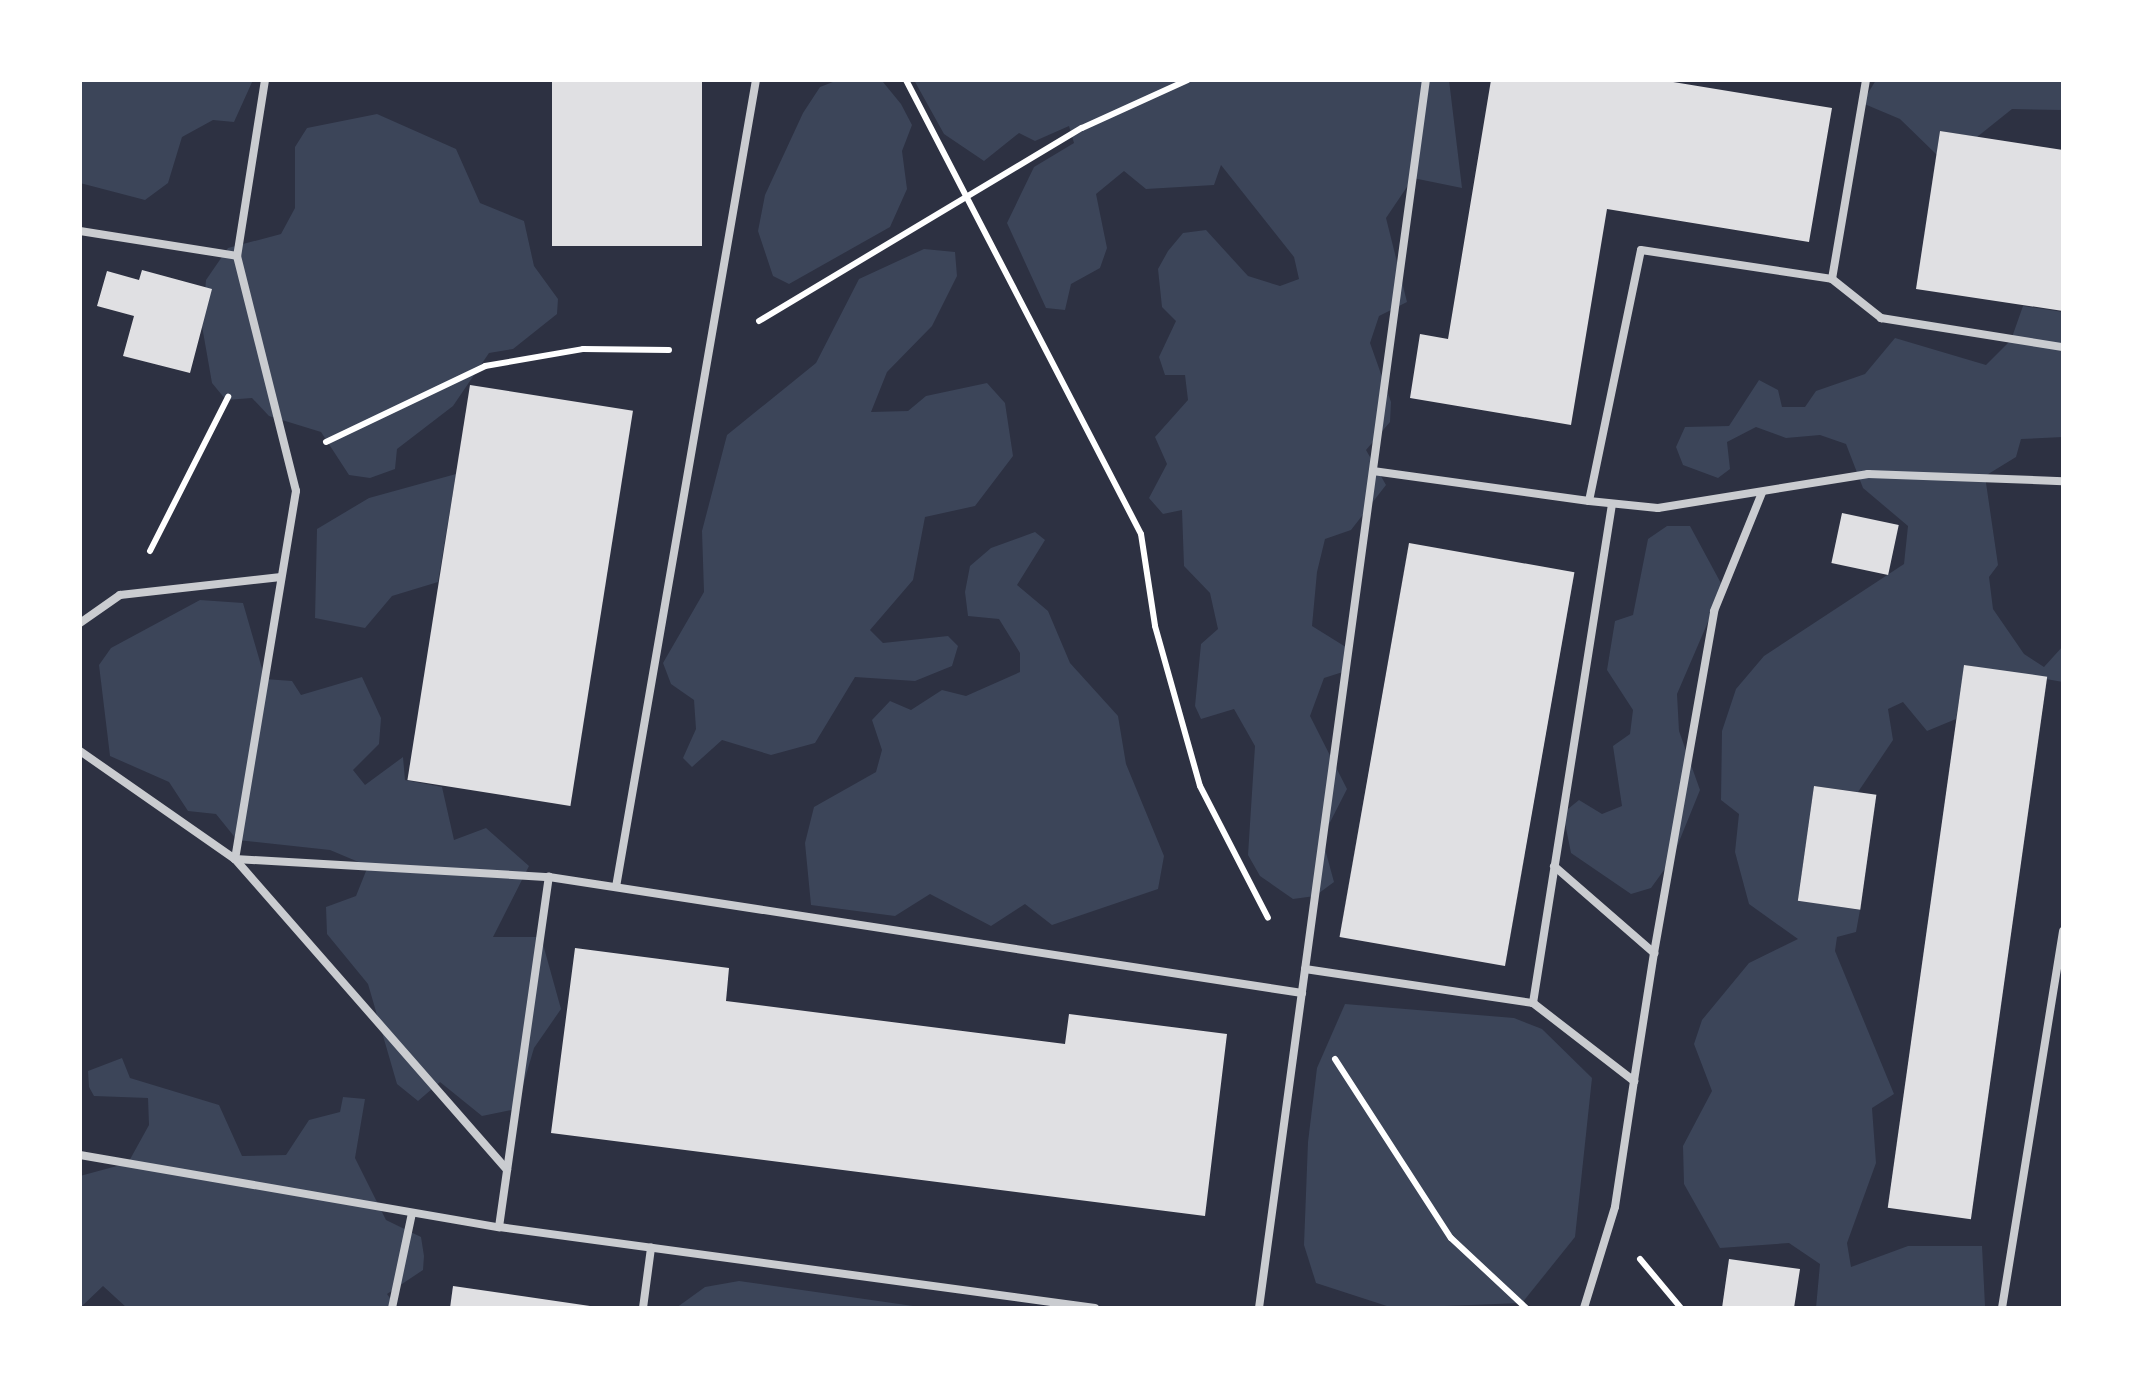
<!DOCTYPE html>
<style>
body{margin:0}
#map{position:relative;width:2143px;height:1388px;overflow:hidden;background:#2d3142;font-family:"Exo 2",sans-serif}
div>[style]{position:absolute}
.green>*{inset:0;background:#3c4559}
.building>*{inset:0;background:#e0e0e3;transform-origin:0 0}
.path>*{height:6px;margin:-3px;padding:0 3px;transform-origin:3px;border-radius:3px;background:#fff}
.service>*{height:8px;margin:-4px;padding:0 4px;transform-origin:4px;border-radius:4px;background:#caccd0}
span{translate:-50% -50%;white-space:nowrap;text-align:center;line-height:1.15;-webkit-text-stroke:9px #fff;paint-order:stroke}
.frame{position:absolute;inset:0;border:82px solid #fff;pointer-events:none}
</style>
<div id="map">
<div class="green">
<i style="clip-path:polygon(80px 80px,253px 80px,234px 122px,213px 120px,182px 137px,168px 183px,145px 200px,80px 183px)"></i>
<i style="clip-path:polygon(838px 80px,883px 82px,901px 104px,912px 125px,902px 151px,907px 189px,890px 227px,789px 284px,773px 276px,758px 231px,765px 195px,803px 113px,820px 87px)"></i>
<i style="clip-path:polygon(914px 80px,1449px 80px,1462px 188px,1413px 178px,1386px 218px,1407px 302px,1379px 316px,1370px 343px,1391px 402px,1390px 422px,1366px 450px,1386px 485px,1351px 530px,1325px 539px,1317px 572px,1312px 626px,1349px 649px,1346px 671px,1324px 678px,1310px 716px,1347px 789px,1322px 838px,1334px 882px,1315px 896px,1293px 899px,1260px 876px,1248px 855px,1255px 746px,1234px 709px,1201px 719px,1195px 706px,1201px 644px,1218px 629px,1210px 593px,1184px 566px,1182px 510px,1163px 514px,1149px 498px,1167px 464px,1155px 437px,1188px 400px,1185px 375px,1165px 375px,1159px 357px,1176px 321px,1162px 307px,1158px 269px,1168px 251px,1183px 233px,1206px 230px,1248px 276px,1280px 286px,1299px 279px,1294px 257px,1221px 165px,1214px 185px,1146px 189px,1124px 171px,1096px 194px,1107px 248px,1100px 268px,1071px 284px,1065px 310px,1046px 308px,1007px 223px,1034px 167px,1074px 143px,1069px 126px,1035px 141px,1019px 133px,984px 161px,944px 134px)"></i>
<i style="clip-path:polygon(1876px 80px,2063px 80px,2063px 110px,2012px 109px,1977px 137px,1940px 131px,1937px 155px,1900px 119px,1862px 103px)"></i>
<i style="clip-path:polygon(377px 114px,456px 149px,480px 203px,524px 221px,534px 266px,558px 299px,557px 314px,513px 349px,489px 353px,453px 406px,397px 449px,395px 469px,370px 478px,349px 475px,321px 432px,269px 416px,252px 398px,226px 400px,212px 383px,202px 326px,206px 280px,228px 248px,281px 234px,295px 208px,295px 147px,307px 128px)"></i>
<i style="clip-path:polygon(924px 249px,955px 252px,957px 276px,932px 326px,887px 372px,871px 412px,908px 411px,926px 396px,987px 383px,1005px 403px,1013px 456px,975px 506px,925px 517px,913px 580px,870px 630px,883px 643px,948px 636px,958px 646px,952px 666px,915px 681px,855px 677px,815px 743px,771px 755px,722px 740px,692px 767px,683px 758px,696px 729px,694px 700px,671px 684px,663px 663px,704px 592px,702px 531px,727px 435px,816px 363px,859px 279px)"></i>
<i style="clip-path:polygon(2023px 306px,2063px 312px,2063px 437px,2021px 439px,2016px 457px,1985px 476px,1998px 565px,1989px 577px,1993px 609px,2024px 654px,2044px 667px,2063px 646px,2063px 682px,1965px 665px,1956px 719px,1927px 731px,1903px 702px,1888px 709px,1893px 740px,1858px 792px,1814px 786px,1798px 900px,1860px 910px,1856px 932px,1837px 937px,1835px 951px,1894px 1094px,1872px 1108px,1876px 1163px,1847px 1243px,1851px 1267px,1908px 1246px,1982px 1246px,1985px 1306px,1816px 1308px,1820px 1264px,1789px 1243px,1720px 1248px,1684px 1184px,1683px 1146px,1712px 1091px,1694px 1044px,1702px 1020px,1749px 963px,1798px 939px,1749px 904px,1735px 852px,1739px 814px,1721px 800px,1722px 731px,1736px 689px,1764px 656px,1904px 564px,1908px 526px,1863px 488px,1846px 444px,1820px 435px,1786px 438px,1756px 427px,1727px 442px,1730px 469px,1718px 478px,1683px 465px,1676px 447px,1685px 427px,1729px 426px,1759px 380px,1778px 390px,1782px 407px,1805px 407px,1816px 391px,1865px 374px,1895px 338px,1986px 365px,2011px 340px)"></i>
<i style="clip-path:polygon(456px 474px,438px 582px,392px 596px,365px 628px,315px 618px,317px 529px,369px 498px)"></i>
<i style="clip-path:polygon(1667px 526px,1690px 526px,1723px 587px,1677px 694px,1679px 731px,1700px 790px,1672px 859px,1651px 888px,1631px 894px,1571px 853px,1563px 813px,1579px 800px,1602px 814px,1622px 806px,1613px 746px,1630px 734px,1633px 710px,1607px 670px,1615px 621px,1633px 615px,1648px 539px)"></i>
<i style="clip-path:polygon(1035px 532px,1045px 540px,1017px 585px,1048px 611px,1070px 663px,1118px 716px,1126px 764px,1164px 856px,1158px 889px,1052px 925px,1025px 904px,991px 926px,930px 894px,895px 916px,811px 905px,805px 843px,814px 807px,876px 772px,882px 750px,872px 720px,890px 701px,911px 710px,942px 690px,966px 696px,1020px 672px,1020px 653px,999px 619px,968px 616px,965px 592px,970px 566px,991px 548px)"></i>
<i style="clip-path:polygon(200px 600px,243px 603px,265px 679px,292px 681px,301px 695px,362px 677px,381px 718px,379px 744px,353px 770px,365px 785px,403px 757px,405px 780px,442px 787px,454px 840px,486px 828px,529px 866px,493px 937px,541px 937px,561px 1009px,534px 1048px,516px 1109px,482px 1116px,440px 1082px,418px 1101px,397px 1084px,368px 984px,327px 934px,326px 907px,356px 896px,368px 866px,330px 850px,237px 840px,216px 814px,188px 811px,169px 782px,110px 756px,99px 665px,111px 648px)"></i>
<i style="clip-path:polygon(1345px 1004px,1514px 1018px,1542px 1029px,1592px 1078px,1575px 1237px,1522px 1303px,1393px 1308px,1316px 1283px,1304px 1245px,1308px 1142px,1317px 1068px)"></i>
<i style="clip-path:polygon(122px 1058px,130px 1078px,219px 1105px,242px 1156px,286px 1155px,309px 1120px,340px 1112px,343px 1097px,365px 1099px,355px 1158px,386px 1220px,421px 1237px,424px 1256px,423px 1270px,387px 1294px,397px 1308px,127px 1308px,103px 1286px,80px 1308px,80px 1176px,128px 1163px,149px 1125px,148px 1098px,94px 1096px,89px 1087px,88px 1071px)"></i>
<i style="clip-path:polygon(739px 1281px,927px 1308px,676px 1308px,705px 1287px)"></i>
</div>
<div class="building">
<i style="left:552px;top:80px;width:150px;height:166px"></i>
<i style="clip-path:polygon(1491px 80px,1661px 80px,1832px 108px,1809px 242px,1607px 209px,1571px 425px,1410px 398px,1420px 334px,1448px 339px)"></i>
<i style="clip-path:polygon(1940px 131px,2063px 150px,2063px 311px,1916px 289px)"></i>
<i style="clip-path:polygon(142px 270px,212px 289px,190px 373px,123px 356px,134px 316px,97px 306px,107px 271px,139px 280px)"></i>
<i style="left:470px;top:385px;width:165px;height:400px;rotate:9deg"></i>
<i style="left:1842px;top:513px;width:58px;height:51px;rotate:12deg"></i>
<i style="left:1409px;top:543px;width:168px;height:400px;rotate:10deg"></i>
<i style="left:1964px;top:665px;width:84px;height:548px;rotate:8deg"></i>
<i style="left:1814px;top:786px;width:63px;height:116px;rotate:8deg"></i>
<i style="clip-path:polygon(575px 948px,729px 968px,726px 1001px,1065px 1044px,1069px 1014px,1227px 1034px,1205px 1216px,551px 1133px)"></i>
<i style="clip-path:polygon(1729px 1259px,1800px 1269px,1794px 1308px,1722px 1308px)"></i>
<i style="clip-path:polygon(453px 1286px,590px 1306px,590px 1308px,450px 1308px)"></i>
</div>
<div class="path">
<i style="left:906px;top:80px;width:511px;rotate:62.63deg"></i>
<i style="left:1141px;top:534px;width:93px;rotate:81.3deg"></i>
<i style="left:1155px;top:626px;width:166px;rotate:74.3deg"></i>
<i style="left:1200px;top:786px;width:148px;rotate:62.7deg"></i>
<i style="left:759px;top:321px;width:376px;rotate:-30.9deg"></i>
<i style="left:1082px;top:128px;width:116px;rotate:-24.4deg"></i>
<i style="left:326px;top:442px;width:176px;rotate:-25.5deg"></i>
<i style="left:485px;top:366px;width:99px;rotate:-9.8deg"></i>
<i style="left:583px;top:349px;width:86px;rotate:0.7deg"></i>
<i style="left:150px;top:551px;width:173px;rotate:-63.1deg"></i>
<i style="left:1335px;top:1059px;width:213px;rotate:57.1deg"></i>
<i style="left:1451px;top:1238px;width:103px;rotate:43deg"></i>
<i style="left:1640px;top:1259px;width:64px;rotate:50.1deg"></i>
</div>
<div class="service">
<i style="left:265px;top:80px;width:178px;rotate:99deg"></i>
<i style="left:237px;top:256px;width:242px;rotate:75.9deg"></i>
<i style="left:296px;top:491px;width:373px;rotate:99.4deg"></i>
<i style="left:235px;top:859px;width:315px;rotate:3.3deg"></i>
<i style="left:80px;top:231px;width:159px;rotate:9deg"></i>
<i style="left:1832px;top:279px;width:63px;rotate:38.5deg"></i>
<i style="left:1881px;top:318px;width:184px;rotate:9.1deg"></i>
<i style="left:1373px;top:471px;width:218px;rotate:7.9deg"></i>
<i style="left:1589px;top:501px;width:256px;rotate:-78.3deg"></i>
<i style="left:1641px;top:250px;width:193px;rotate:8.6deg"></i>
<i style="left:1832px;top:279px;width:202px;rotate:-80.3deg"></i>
<i style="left:1589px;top:501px;width:69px;rotate:5.8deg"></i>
<i style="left:1658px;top:508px;width:213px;rotate:-9.2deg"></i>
<i style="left:1868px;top:474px;width:195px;rotate:2.1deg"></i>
<i style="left:80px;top:623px;width:49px;rotate:-35deg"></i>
<i style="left:120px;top:595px;width:162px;rotate:-6.4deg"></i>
<i style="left:80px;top:751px;width:189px;rotate:34.9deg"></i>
<i style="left:235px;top:859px;width:413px;rotate:48.8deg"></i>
<i style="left:1554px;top:866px;width:133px;rotate:41deg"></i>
<i style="left:1654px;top:953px;width:130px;rotate:98.9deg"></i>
<i style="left:616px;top:887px;width:819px;rotate:-80.16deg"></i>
<i style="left:1654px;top:953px;width:347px;rotate:-80deg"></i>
<i style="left:1714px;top:611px;width:127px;rotate:-67.9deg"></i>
<i style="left:1305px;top:969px;width:231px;rotate:8.5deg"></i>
<i style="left:1533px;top:1003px;width:505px;rotate:-81deg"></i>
<i style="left:1533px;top:1003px;width:128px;rotate:37.7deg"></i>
<i style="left:1634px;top:1081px;width:127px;rotate:98.6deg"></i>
<i style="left:1615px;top:1207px;width:106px;rotate:107.1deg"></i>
<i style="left:80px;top:1155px;width:425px;rotate:9.8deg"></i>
<i style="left:392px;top:1308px;width:97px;rotate:-78.1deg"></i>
<i style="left:643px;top:1308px;width:61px;rotate:-82.4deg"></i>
<i style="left:1095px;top:1308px;width:601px;rotate:-172.26deg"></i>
<i style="left:499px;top:1227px;width:354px;rotate:-81.9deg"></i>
<i style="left:549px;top:877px;width:762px;rotate:8.76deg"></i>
<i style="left:1259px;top:1308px;width:1239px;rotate:-82.26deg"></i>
<i style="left:2002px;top:1308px;width:382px;rotate:-80.8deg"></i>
</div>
<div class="frame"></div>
</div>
